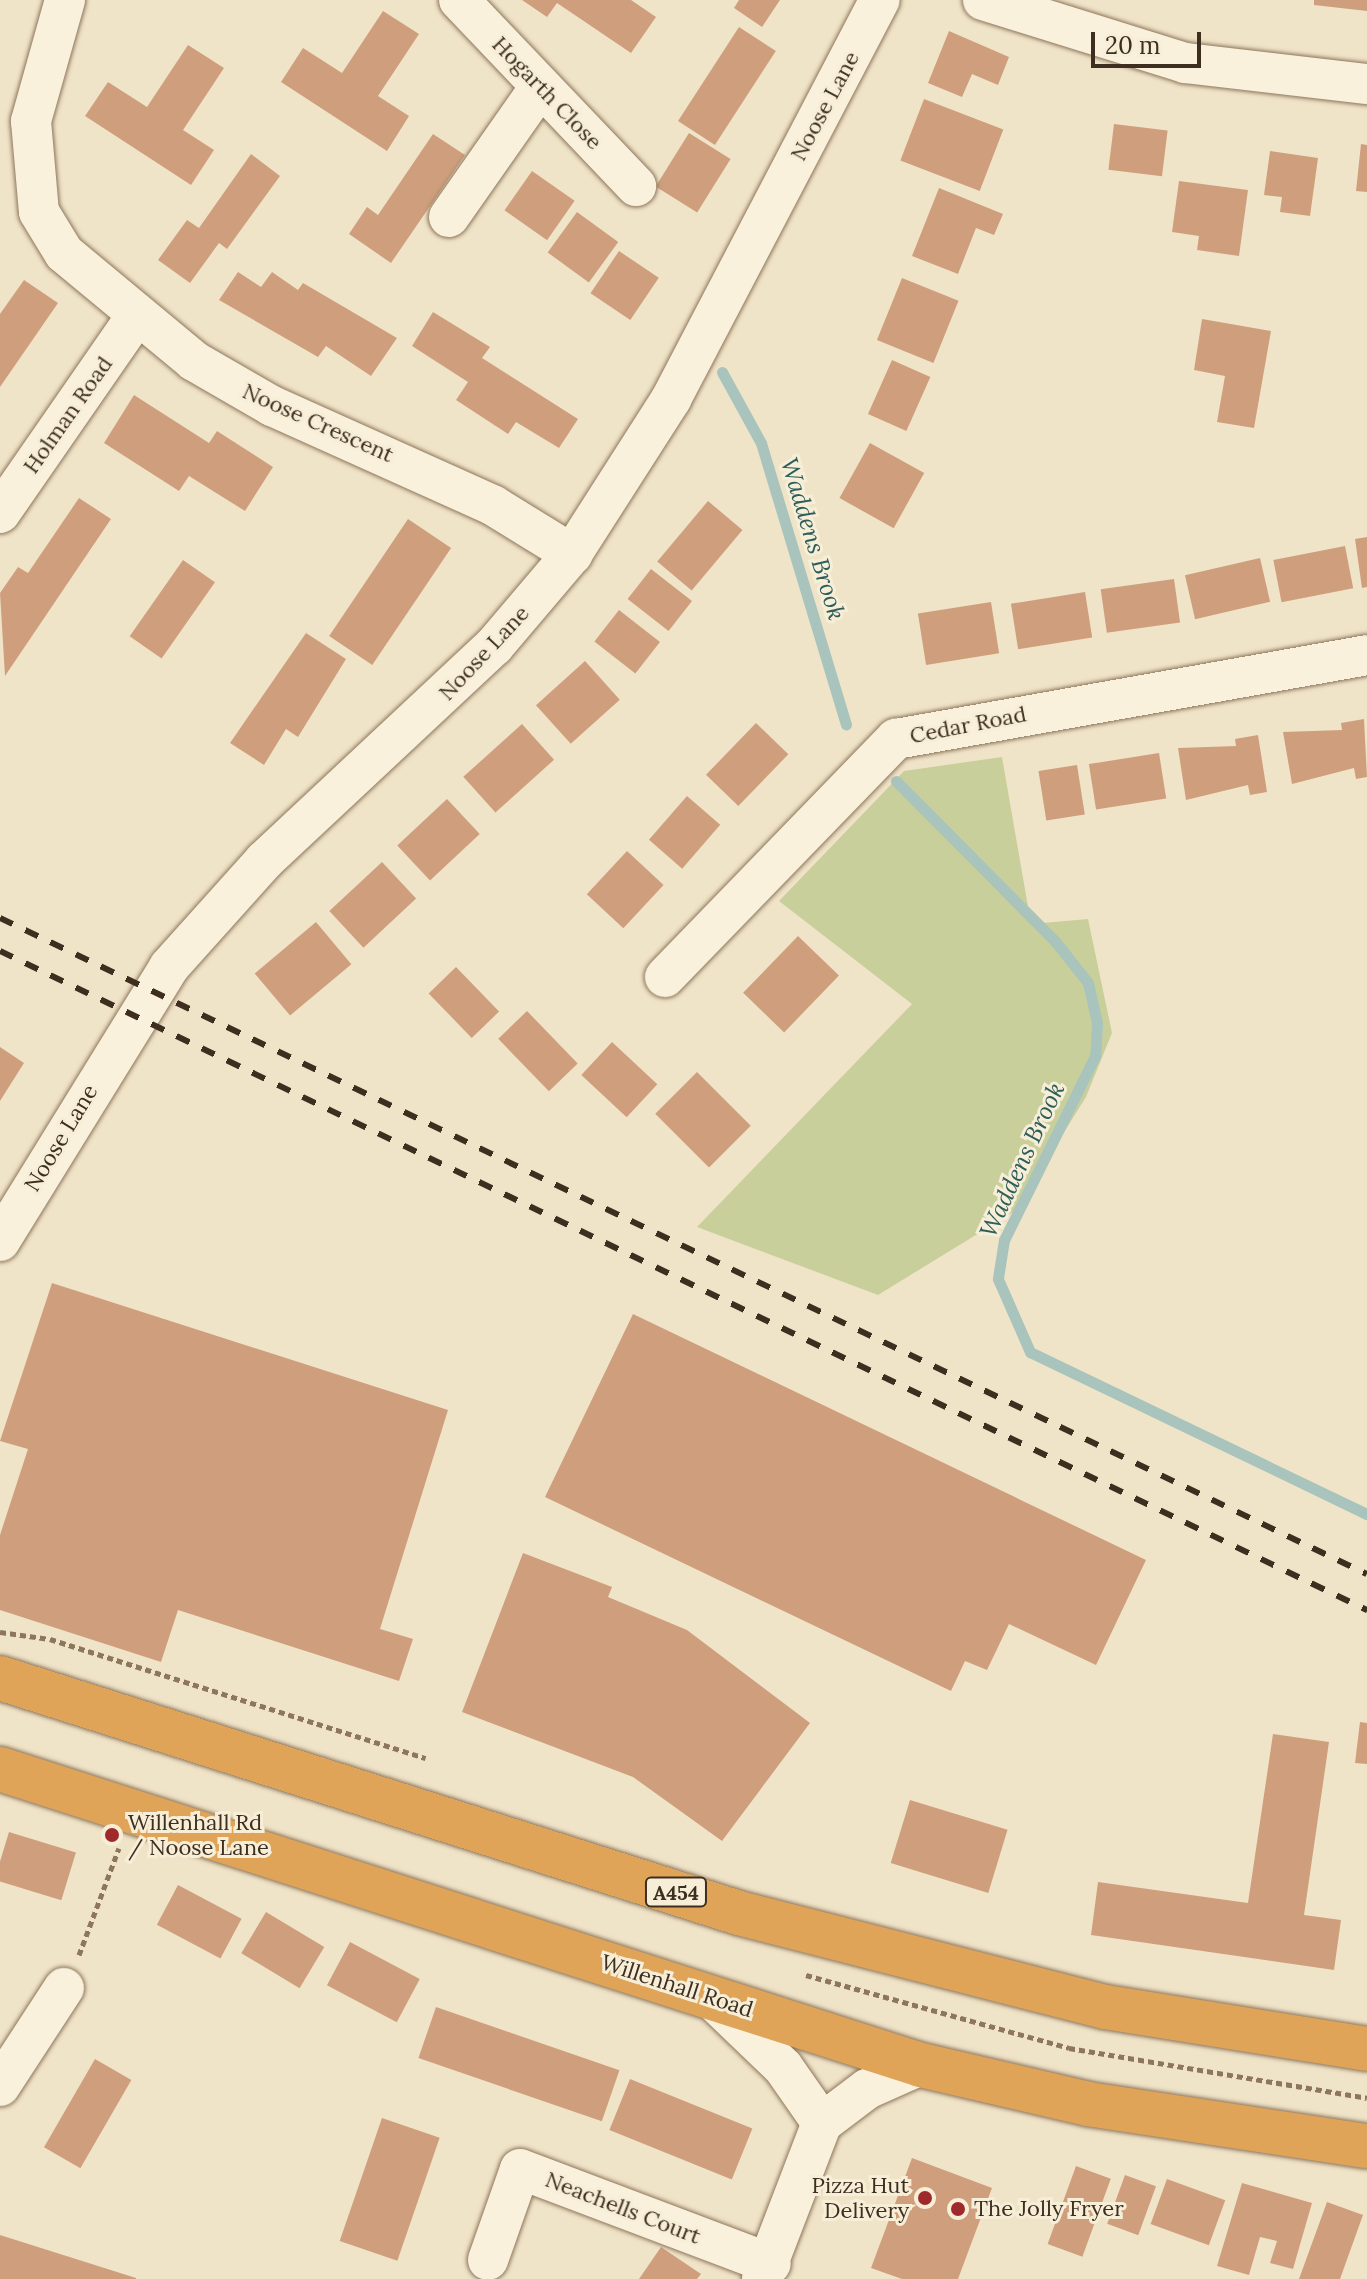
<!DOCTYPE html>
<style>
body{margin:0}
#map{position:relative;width:1367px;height:2279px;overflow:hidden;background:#f0e4c8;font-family:Lora,serif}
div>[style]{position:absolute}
.green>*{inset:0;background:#c9cf9b}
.stream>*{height:11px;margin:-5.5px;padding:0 5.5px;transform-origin:5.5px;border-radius:5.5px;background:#a9c4bc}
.building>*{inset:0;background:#cf9f7d;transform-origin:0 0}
.path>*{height:5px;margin-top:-2.5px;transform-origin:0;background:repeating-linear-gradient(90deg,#8d765c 0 6px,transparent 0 10px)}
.roads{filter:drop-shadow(0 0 2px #8d765c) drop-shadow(0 0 2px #8d765c)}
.minor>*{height:40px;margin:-20px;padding:0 20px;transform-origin:20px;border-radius:20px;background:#faf1dc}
.highway>*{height:44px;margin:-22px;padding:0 22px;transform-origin:22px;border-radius:22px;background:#e0a458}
.rail>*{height:6px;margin-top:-3px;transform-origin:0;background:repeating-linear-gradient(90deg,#3d2e20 0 14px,transparent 0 28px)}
.dots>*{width:22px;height:22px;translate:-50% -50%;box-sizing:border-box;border:4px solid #f7eed8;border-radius:50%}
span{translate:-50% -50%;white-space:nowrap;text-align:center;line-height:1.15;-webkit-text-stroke:6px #f7eed8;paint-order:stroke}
.shield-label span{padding:2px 6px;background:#f7eed8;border:2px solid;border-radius:6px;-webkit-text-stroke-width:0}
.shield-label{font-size:20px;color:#3d2e20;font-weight:700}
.street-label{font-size:22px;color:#3d2e20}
.poi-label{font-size:22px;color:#3d2e20}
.left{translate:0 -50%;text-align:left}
.right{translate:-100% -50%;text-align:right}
.water-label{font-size:24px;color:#2f5d5a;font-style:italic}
.scale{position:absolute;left:1091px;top:32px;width:110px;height:36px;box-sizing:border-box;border:4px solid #3d2e20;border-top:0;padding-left:10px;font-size:24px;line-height:28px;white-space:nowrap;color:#3d2e20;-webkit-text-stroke:6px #f7eed8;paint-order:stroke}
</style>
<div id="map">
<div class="green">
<i style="clip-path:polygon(1002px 757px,1031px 924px,1088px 919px,1112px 1033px,1086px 1097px,1015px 1211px,878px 1295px,697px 1227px,912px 1004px,779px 901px,904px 771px)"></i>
</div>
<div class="stream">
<i style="left:722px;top:372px;width:81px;rotate:61.2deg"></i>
<i style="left:761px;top:443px;width:294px;rotate:73.2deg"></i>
<i style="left:896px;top:781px;width:226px;rotate:45.2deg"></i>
<i style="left:1055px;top:941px;width:53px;rotate:51.8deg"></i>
<i style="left:1088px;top:983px;width:41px;rotate:77.3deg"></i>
<i style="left:1097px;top:1023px;width:33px;rotate:93deg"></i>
<i style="left:1095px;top:1056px;width:205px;rotate:116.3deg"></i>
<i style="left:1004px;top:1240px;width:39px;rotate:99deg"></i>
<i style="left:998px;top:1279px;width:80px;rotate:66.3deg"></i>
<i style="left:1030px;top:1352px;width:374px;rotate:25.7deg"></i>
</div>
<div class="building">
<i style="clip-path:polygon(522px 0,631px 0,656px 17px,631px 53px,557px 3px,547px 17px)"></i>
<i style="clip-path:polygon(739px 0,780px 0,762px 27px,734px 8px)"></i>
<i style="clip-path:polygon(1314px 0,1367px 0,1367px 11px,1314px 5px)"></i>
<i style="clip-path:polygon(383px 11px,419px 34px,378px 96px,409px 116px,387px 151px,281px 82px,303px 48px,342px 73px)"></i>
<i style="left:739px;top:27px;width:44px;height:112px;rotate:33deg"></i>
<i style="clip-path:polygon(949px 31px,1009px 57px,998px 85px,972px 74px,962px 97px,928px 83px)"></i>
<i style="clip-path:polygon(188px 45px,224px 68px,183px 130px,214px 150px,191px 185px,85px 116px,108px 82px,147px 107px)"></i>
<i style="left:924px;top:99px;width:85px;height:66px;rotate:21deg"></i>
<i style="left:1114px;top:124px;width:54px;height:46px;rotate:7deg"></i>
<i style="left:689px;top:133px;width:49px;height:63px;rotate:32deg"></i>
<i style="clip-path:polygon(433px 134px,465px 155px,391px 263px,349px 234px,367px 207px,378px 215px)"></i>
<i style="clip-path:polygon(1361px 144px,1367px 145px,1367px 192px,1356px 191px)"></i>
<i style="clip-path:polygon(1270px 151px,1318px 158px,1310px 216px,1280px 212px,1282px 197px,1264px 195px)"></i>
<i style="clip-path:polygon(251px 154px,280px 176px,227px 249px,219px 243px,190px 283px,158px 260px,187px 220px,199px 228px)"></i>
<i style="left:532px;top:171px;width:52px;height:48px;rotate:35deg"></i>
<i style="clip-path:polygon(1179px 181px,1248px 190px,1239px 256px,1197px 250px,1199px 236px,1172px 232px)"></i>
<i style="clip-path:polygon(939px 188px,1003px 214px,994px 235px,976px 228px,958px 274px,912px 256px)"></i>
<i style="left:577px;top:212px;width:51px;height:50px;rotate:36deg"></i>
<i style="left:619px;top:251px;width:48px;height:51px;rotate:34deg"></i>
<i style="clip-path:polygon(238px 272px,261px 287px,272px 272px,298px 290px,303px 283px,397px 338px,371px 376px,326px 346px,318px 357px,219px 300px)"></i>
<i style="left:902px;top:278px;width:61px;height:67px;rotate:22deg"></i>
<i style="clip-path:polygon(24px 280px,58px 303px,0 387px,0 314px)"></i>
<i style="clip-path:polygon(433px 312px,490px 347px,482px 358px,578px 419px,559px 448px,516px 422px,508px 434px,456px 400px,468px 382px,412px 346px)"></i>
<i style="clip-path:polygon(1202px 319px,1271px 331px,1254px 428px,1217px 422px,1225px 376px,1194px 370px)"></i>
<i style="left:892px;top:360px;width:42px;height:59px;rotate:24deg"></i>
<i style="clip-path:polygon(134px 395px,209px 443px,217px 431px,273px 467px,245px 511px,189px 476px,179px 491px,104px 443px)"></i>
<i style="left:870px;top:443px;width:62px;height:63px;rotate:29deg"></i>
<i style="clip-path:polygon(79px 498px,111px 519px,5px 676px,0 593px,18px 567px,28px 573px)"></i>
<i style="left:708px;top:501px;width:45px;height:79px;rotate:40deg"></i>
<i style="left:408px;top:519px;width:52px;height:141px;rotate:34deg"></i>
<i style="clip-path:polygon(1367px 537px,1367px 587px,1362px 588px,1355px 539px)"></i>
<i style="left:1345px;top:546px;width:43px;height:73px;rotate:79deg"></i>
<i style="left:1260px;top:558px;width:45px;height:77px;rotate:77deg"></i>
<i style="left:183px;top:560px;width:39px;height:93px;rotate:35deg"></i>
<i style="left:651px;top:569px;width:52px;height:38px;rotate:38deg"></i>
<i style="left:1174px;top:579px;width:44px;height:74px;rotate:82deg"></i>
<i style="left:1085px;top:592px;width:46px;height:75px;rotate:81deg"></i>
<i style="left:991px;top:602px;width:52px;height:74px;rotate:81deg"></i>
<i style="left:619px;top:610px;width:52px;height:40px;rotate:38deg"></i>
<i style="clip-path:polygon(306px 633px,346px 659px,298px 737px,286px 729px,264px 765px,230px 743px)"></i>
<i style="left:585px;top:661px;width:52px;height:66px;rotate:48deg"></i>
<i style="clip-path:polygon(1364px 719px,1367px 777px,1356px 779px,1354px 768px,1292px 784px,1283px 732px,1342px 730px,1341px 723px)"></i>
<i style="left:756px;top:723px;width:45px;height:72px;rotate:44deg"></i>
<i style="left:522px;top:724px;width:48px;height:79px;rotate:48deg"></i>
<i style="clip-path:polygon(1258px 735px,1267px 792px,1250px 795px,1248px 785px,1186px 800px,1178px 748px,1236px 746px,1235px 739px)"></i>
<i style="left:1159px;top:753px;width:46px;height:71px;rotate:81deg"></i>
<i style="left:1077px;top:765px;width:50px;height:39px;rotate:81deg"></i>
<i style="left:687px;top:796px;width:44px;height:58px;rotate:41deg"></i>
<i style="left:447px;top:799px;width:48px;height:68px;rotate:47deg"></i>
<i style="left:627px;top:851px;width:50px;height:59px;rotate:43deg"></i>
<i style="left:382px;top:862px;width:50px;height:72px;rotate:47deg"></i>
<i style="left:316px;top:922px;width:55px;height:80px;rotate:50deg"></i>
<i style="left:798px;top:936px;width:57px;height:79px;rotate:44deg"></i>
<i style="left:456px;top:967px;width:62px;height:38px;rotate:46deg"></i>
<i style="left:527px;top:1011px;width:73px;height:40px;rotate:46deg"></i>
<i style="left:612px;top:1042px;width:62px;height:45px;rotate:43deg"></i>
<i style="clip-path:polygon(0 1047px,24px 1063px,0 1101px)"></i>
<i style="left:697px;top:1072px;width:76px;height:59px;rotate:45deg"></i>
<i style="clip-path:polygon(52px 1283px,448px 1410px,380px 1629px,413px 1639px,399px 1681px,178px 1610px,161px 1662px,0 1610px,0 1535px,28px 1449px,0 1441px)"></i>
<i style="clip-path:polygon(633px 1314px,1146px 1560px,1096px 1665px,1009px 1624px,987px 1670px,965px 1661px,951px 1691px,545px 1497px)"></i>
<i style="clip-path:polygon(523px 1553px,612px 1587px,608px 1597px,687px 1630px,810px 1723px,722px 1841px,633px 1777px,462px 1712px)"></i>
<i style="clip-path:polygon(1360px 1722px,1367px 1723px,1367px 1764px,1355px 1763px)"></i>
<i style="clip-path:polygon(1273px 1734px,1329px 1742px,1304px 1915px,1341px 1920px,1334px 1970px,1091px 1935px,1098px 1882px,1248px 1903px)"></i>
<i style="left:910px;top:1800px;width:102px;height:66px;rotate:17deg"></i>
<i style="left:9px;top:1832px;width:70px;height:50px;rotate:17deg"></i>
<i style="left:178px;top:1885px;width:72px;height:45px;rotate:28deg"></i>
<i style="left:266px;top:1912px;width:68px;height:48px;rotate:31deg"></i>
<i style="left:350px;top:1942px;width:79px;height:49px;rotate:28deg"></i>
<i style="left:436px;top:2007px;width:194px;height:54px;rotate:19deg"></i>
<i style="left:95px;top:2059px;width:42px;height:102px;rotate:30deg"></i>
<i style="left:630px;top:2079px;width:132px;height:55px;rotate:22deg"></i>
<i style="left:382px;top:2118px;width:61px;height:130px;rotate:19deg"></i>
<i style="clip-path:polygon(912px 2158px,992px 2188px,958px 2279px,902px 2279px,871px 2268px)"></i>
<i style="left:1076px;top:2166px;width:37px;height:83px;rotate:20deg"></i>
<i style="left:1125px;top:2175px;width:33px;height:52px;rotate:20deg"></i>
<i style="left:1167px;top:2179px;width:62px;height:48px;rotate:20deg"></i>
<i style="clip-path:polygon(1242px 2183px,1312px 2203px,1293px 2269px,1270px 2263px,1277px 2241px,1260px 2237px,1249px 2275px,1217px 2266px)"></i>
<i style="clip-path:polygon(1327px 2202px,1363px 2215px,1340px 2279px,1299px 2279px)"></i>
<i style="clip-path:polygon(0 2235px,136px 2278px,136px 2279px,0 2279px)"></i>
<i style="clip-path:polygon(661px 2247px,701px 2274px,697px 2279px,639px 2279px)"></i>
</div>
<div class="path">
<i style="left:0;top:1632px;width:50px;rotate:8deg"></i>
<i style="left:50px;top:1639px;width:394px;rotate:17.6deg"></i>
<i style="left:79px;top:1955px;width:114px;rotate:-69.5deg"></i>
<i style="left:806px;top:1975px;width:273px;rotate:15.5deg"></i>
<i style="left:1069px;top:2048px;width:302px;rotate:9.5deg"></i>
</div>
<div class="roads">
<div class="minor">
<i style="left:65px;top:0;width:126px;rotate:105.7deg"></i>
<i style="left:31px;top:121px;width:91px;rotate:85deg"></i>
<i style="left:39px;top:212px;width:48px;rotate:58.6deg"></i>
<i style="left:64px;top:253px;width:169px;rotate:39.7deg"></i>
<i style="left:194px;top:361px;width:90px;rotate:30deg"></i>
<i style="left:272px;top:406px;width:243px;rotate:24.2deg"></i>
<i style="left:494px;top:506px;width:92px;rotate:31.6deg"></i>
<i style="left:459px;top:0;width:257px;rotate:46.4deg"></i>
<i style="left:983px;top:0;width:212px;rotate:17.3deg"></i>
<i style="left:1185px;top:63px;width:183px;rotate:6.6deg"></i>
<i style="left:449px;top:217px;width:159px;rotate:-55deg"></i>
<i style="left:0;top:513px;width:237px;rotate:-55.3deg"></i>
<i style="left:665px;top:977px;width:332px;rotate:-45.9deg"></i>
<i style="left:896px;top:739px;width:478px;rotate:-10.1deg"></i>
<i style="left:0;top:1241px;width:322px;rotate:-58.3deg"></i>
<i style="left:169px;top:967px;width:142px;rotate:-48.1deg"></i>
<i style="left:264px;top:861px;width:315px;rotate:-43.1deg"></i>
<i style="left:494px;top:646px;width:121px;rotate:-49.7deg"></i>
<i style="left:572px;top:554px;width:184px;rotate:-57.4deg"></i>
<i style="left:671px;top:399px;width:450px;rotate:-62.4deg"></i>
<i style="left:711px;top:1998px;width:100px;rotate:43.8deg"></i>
<i style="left:783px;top:2067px;width:68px;rotate:55.1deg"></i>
<i style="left:0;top:2086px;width:117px;rotate:-56.9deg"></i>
<i style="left:488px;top:2260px;width:96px;rotate:-70.6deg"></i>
<i style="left:520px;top:2169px;width:268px;rotate:20.7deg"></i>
<i style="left:762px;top:2279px;width:167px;rotate:-69deg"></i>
<i style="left:822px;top:2123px;width:56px;rotate:-37.1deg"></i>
<i style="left:867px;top:2089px;width:59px;rotate:-24deg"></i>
</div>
<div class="highway">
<i style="left:0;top:1678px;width:775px;rotate:17.64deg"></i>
<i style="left:739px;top:1913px;width:378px;rotate:14.4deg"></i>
<i style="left:1105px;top:2007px;width:265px;rotate:9.1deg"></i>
<i style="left:0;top:1769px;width:967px;rotate:17.82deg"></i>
<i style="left:921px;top:2065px;width:171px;rotate:13.1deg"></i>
<i style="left:1088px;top:2104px;width:282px;rotate:8.6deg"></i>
</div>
</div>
<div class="rail">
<i style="left:0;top:918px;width:1516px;rotate:25.64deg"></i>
<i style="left:0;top:951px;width:1518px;rotate:25.74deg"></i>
</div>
<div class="dots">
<i style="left:112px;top:1835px;background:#9e2a2b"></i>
<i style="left:925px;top:2198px;background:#9e2a2b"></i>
<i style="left:958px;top:2209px;background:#9e2a2b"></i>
</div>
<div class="shield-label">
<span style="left:676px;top:1892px">A454</span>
</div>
<div class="street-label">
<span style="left:547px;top:93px;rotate:46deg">Hogarth Close</span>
<span style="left:825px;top:106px;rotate:-62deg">Noose Lane</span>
<span style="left:68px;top:415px;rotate:-55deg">Holman Road</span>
<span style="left:318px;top:423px;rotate:24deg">Noose Crescent</span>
<span style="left:484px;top:653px;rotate:-47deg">Noose Lane</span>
<span style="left:968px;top:725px;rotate:-11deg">Cedar Road</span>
<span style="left:61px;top:1138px;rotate:-59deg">Noose Lane</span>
<span style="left:677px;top:1986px;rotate:18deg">Willenhall Road</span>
<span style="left:623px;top:2208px;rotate:21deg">Neachells Court</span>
</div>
<div class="poi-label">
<span class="left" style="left:128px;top:1835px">Willenhall Rd<br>/ Noose Lane</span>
<span class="right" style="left:909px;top:2198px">Pizza Hut<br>Delivery</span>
<span class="left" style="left:974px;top:2209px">The Jolly Fryer</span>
</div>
<div class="water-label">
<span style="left:813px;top:539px;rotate:73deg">Waddens Brook</span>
<span style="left:1022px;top:1160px;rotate:-65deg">Waddens Brook</span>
</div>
<div class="scale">20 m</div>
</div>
